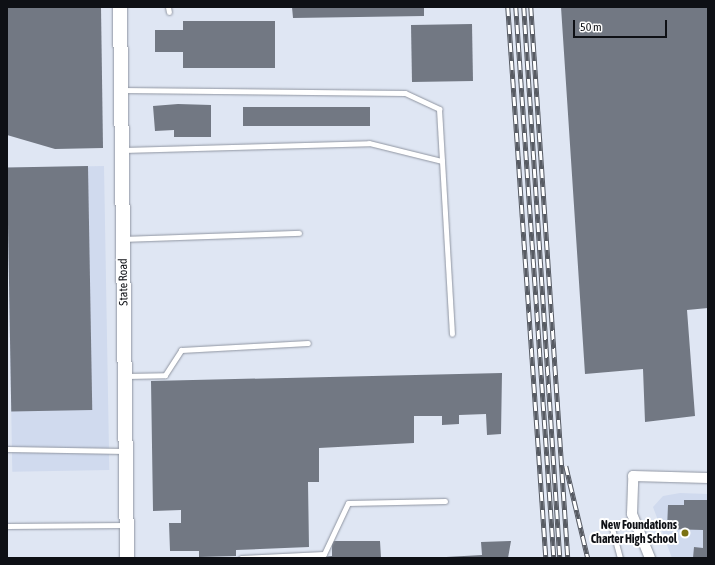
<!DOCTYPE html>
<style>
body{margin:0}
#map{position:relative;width:715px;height:565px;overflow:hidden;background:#dfe6f3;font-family:"Asap Condensed",sans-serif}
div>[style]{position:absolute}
.built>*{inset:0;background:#d0daee;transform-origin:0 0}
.building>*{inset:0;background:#727883;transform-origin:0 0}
.roads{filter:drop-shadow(0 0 1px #8f95a1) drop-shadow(0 0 1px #8f95a1)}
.service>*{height:5px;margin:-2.5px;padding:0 2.5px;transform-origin:2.5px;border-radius:2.5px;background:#fff}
.minor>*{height:10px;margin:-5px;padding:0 5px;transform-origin:5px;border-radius:5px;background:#fff}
.secondary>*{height:14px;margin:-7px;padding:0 7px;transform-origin:7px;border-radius:7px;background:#fff}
.rail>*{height:4.5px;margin-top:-2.25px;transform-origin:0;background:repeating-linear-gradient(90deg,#fff 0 9px,#575b63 0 18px);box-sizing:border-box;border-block:1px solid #575b63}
.dots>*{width:11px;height:11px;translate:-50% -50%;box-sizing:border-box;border:2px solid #fff;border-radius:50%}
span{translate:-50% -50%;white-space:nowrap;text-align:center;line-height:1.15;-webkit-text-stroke:4px #fff;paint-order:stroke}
.street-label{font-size:12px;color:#0e1015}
.poi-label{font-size:12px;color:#0e1015;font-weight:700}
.right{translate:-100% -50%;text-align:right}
.frame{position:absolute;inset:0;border:8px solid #0e1015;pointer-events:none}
.scale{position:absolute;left:573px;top:20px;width:94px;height:18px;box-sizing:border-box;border:2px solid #0e1015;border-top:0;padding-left:5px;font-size:12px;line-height:14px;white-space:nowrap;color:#0e1015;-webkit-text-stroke:3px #fff;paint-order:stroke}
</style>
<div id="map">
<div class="built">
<i style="left:104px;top:166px;width:304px;height:97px;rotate:89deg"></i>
<i style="clip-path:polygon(680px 493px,708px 494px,708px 558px,672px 558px,653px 507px,663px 496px)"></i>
</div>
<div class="building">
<i style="clip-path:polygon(7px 7px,101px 7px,103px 148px,55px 149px,7px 135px)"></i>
<i style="clip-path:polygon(292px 7px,424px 7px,424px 16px,293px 18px)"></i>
<i style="clip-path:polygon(561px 7px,708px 7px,708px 308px,687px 310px,695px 416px,645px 422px,643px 369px,585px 374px)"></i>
<i style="clip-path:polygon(183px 21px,275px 21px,275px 68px,183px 68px,183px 52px,155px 52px,155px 30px,183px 30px)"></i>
<i style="left:472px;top:24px;width:57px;height:61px;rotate:89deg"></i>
<i style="clip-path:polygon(178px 104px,211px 105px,211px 137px,174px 137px,174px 130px,155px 131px,153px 106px)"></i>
<i style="left:370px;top:107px;width:19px;height:127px;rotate:90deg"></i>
<i style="left:88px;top:166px;width:244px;height:81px;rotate:89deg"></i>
<i style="clip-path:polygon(502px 373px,501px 434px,487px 435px,486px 414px,459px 415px,459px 424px,442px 425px,442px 416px,414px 416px,414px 443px,319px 448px,319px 482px,308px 482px,309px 547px,236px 550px,236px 556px,199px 557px,199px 551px,170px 551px,169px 523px,181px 523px,181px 510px,153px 511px,151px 381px)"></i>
<i style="clip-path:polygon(684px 500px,708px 500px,708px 558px,693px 558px,694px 547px,703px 548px,703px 530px,667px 529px,668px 505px,684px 505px)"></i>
<i style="clip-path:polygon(332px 541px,380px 541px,381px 558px,311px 558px,332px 556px)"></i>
<i style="clip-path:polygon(511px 541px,508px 558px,428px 558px,482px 555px,481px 542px)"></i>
</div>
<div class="roads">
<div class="service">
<i style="left:168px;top:7px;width:5px;rotate:79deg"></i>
<i style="left:122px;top:90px;width:283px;rotate:0.6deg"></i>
<i style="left:405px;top:93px;width:38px;rotate:25deg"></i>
<i style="left:439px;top:109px;width:225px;rotate:86.7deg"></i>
<i style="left:123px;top:150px;width:246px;rotate:-1.6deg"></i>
<i style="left:369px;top:143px;width:75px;rotate:13.9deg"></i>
<i style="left:124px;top:239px;width:175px;rotate:-2deg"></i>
<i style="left:126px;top:376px;width:39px;rotate:-1deg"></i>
<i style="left:165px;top:375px;width:30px;rotate:-57deg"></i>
<i style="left:181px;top:350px;width:127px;rotate:-3.2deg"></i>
<i style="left:7px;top:449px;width:118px;rotate:1deg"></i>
<i style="left:7px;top:526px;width:119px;rotate:-0.5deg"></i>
<i style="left:241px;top:558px;width:83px;rotate:-2.8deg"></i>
<i style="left:324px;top:554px;width:56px;rotate:-64.8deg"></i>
<i style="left:348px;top:503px;width:97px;rotate:-1.2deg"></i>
<i style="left:620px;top:558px;width:31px;rotate:-105deg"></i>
<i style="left:612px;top:528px;width:24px;rotate:-22deg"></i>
</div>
<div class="minor">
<i style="left:650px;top:558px;width:48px;rotate:-112.2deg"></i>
<i style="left:632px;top:514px;width:38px;rotate:-88deg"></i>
<i style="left:633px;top:476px;width:75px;rotate:1.5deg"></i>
</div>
<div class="secondary">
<i style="left:120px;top:7px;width:551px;rotate:89.27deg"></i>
</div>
</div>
<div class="rail">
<i style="left:508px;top:7px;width:552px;rotate:86.05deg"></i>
<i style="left:516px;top:7px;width:552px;rotate:86.05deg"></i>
<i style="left:524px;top:7px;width:552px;rotate:86.26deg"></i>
<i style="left:531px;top:7px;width:552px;rotate:86.16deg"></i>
<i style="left:566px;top:466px;width:95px;rotate:76.6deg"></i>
</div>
<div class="dots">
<i style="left:685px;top:533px;background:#7c7213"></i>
</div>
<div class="street-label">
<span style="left:124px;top:282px;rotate:-91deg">State Road</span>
</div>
<div class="poi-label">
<span class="right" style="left:677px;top:533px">New Foundations<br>Charter High School</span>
</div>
<div class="frame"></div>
<div class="scale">50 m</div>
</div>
